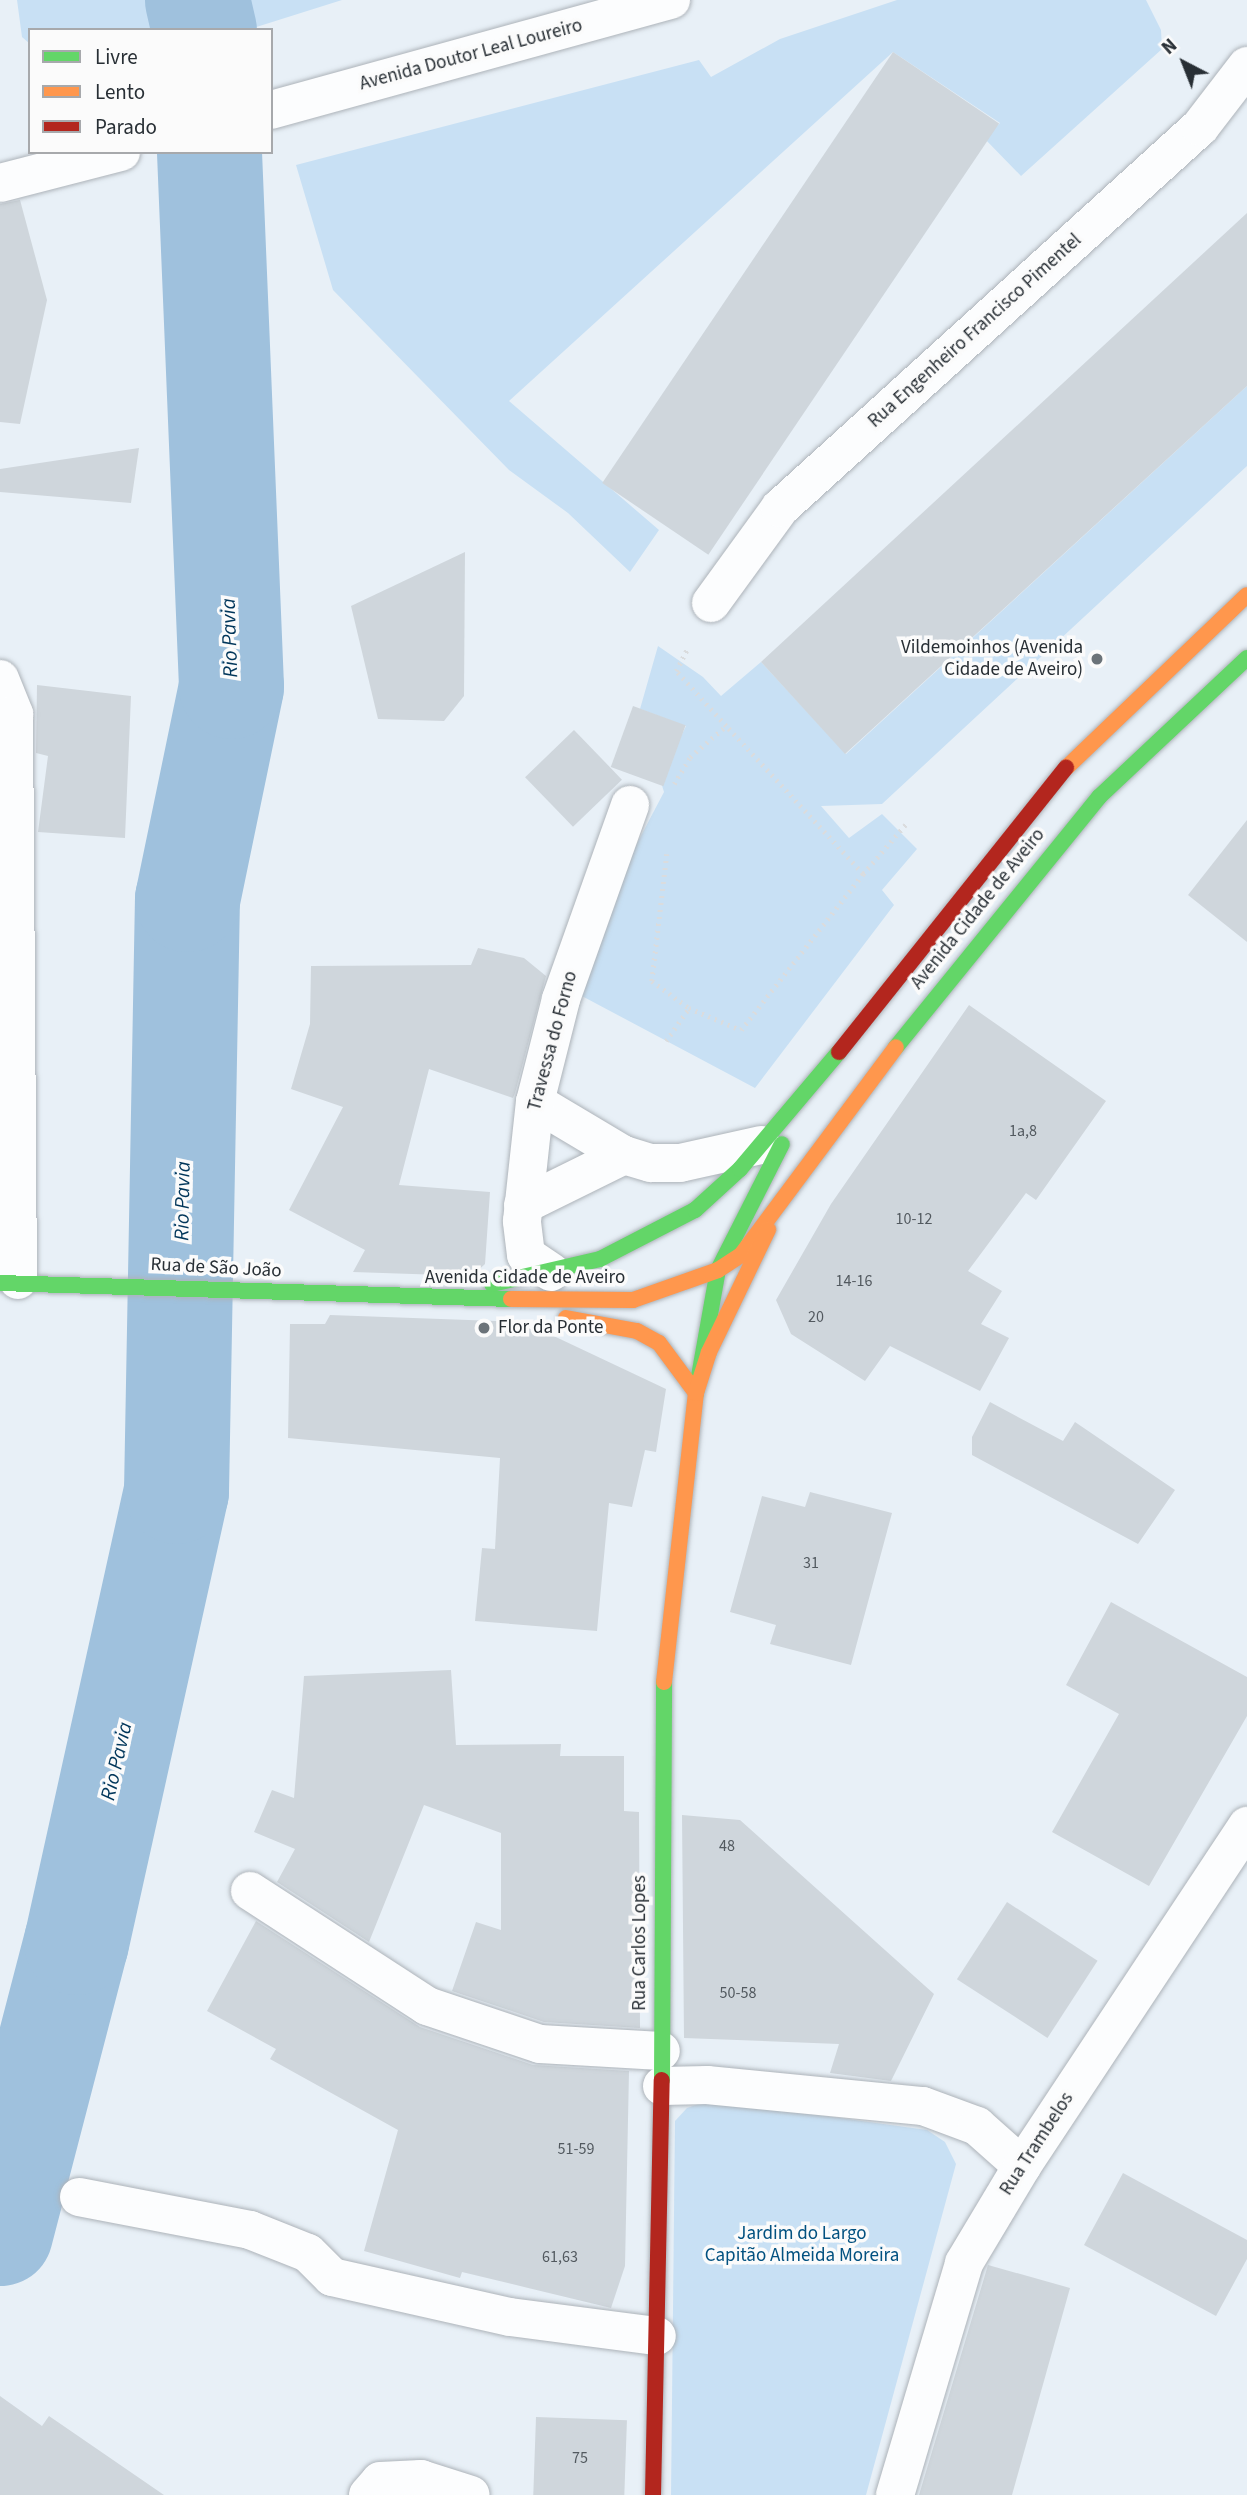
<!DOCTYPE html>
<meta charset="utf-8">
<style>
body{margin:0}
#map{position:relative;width:1247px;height:2495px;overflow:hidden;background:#e8f0f7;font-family:"Source Sans 3",sans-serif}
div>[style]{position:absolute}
.green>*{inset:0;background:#c8e0f4}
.river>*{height:105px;margin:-52.5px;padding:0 52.5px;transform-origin:52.5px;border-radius:52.5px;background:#9fc1dd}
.building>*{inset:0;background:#cfd6dc;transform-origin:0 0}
.path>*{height:4.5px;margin-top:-2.25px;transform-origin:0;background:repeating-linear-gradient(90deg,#dadcde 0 2px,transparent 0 7px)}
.roads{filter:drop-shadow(0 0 2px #adb3b9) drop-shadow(0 0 2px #adb3b9)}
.street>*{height:38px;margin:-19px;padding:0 19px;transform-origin:19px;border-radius:19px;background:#fcfdfe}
.fast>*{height:16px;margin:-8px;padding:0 8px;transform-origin:8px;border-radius:8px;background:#63d668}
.slow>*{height:16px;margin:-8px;padding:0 8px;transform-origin:8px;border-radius:8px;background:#ff974d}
.jam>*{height:16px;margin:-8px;padding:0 8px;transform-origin:8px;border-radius:8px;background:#b3261e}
.dots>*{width:19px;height:19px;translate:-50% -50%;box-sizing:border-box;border:4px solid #fbfbfb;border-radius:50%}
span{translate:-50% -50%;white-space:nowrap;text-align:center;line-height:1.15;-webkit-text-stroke:7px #fbfbfb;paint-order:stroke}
.number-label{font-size:16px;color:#52595f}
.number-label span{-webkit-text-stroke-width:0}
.street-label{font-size:19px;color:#282f35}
.poi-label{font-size:19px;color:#282f35}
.right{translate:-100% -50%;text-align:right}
.left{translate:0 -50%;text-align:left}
.park-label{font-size:19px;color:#025180}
.water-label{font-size:21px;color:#00365a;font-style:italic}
.legend{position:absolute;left:28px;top:28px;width:245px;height:126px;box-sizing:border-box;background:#fbfbfb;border:2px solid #a7a9ac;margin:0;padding:9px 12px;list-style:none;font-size:21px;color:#282f35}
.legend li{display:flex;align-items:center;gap:14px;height:35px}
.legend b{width:35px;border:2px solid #a7a9ac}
.north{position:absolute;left:1149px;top:28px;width:70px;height:70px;-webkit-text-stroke:5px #fbfbfb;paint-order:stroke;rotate:318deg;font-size:19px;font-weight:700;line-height:28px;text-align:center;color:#282f35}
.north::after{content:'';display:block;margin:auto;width:24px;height:32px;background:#282f35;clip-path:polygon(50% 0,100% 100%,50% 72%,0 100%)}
</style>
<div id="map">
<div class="green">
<i style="clip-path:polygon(17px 0,342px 0,247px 30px,30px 30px,30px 44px,22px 37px)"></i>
<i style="clip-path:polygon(897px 0,1146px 0,1161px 30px,1162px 49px,1021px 176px,984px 138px,1000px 123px,893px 52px,509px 401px,659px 530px,630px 572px,568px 513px,509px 470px,333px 290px,296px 165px,699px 60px,711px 77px,780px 39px)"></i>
<i style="clip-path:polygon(1247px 386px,1247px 466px,882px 804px,821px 806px,849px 838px,882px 814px,917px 849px,882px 890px,894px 905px,755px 1088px,580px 995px,633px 851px,664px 792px,660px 779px,686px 726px,640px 709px,658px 646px,703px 677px,721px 696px,761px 662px,846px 754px)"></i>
<i style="clip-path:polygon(710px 2100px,927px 2130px,945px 2142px,956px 2164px,866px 2495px,671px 2495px,675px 2121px,687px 2108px)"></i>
</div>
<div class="river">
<i style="left:197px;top:0;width:31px;rotate:77deg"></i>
<i style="left:0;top:2233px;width:301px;rotate:-75.4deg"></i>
<i style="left:76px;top:1942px;width:462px;rotate:-77.5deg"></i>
<i style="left:176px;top:1491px;width:592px;rotate:-88.94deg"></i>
<i style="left:187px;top:899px;width:217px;rotate:-78.3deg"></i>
<i style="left:231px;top:686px;width:534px;rotate:-92.36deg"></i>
</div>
<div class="building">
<i style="left:893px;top:52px;width:128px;height:520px;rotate:34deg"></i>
<i style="clip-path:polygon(20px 200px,47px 300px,20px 424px,0 422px,0 204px)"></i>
<i style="clip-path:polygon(1247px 213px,1247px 386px,845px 754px,761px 662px)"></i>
<i style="clip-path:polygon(139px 448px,131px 503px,0 492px,0 469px)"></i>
<i style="clip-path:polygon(465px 552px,464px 696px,444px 721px,378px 719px,351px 606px)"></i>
<i style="clip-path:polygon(37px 685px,131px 696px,125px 838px,38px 832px,48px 756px,36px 753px)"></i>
<i style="left:633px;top:706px;width:56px;height:65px;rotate:20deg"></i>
<i style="left:574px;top:730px;width:69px;height:68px;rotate:46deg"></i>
<i style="clip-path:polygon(1247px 820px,1247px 942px,1188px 895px)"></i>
<i style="clip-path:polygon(478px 948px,524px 958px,546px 976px,515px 1093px,513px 1098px,429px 1069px,399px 1185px,490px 1192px,485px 1264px,472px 1276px,353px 1272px,365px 1250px,289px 1210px,343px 1107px,291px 1089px,310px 1024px,311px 966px,471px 965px)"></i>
<i style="clip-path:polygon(969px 1005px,1106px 1101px,1036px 1200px,1026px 1193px,968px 1271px,1002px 1291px,981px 1324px,1009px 1338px,980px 1391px,890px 1346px,865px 1381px,791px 1334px,776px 1300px,831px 1204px)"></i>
<i style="clip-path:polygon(330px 1315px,524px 1322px,666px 1389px,656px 1452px,645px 1450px,632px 1507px,609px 1503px,597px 1631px,475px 1621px,482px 1548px,495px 1549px,500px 1458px,288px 1438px,290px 1324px,325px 1324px)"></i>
<i style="clip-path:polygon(990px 1402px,1063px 1441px,1075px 1422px,1175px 1490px,1138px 1544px,972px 1455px,972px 1437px)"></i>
<i style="clip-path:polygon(810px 1492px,892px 1513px,851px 1665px,770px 1644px,776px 1625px,730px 1612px,762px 1496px,805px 1507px)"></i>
<i style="clip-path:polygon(1111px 1602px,1247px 1677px,1247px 1716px,1149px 1886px,1052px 1832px,1119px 1714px,1066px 1685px)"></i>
<i style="clip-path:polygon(451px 1670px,456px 1745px,561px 1744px,560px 1756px,624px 1756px,624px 1811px,639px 1812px,640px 2028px,544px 2022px,452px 1991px,476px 1922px,501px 1930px,501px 1833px,424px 1805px,369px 1942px,277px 1882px,295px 1849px,254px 1832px,272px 1790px,294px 1798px,304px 1676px)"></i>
<i style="clip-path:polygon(682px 1815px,740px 1820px,934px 1994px,891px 2081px,830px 2073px,839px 2044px,684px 2038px)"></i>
<i style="left:1007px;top:1902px;width:108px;height:92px;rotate:33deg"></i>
<i style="clip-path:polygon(256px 1921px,420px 2027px,533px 2065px,629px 2071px,625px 2266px,611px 2308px,462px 2272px,460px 2278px,364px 2251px,398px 2130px,270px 2059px,276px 2049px,207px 2011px)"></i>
<i style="clip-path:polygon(1123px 2173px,1247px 2240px,1247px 2259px,1216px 2316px,1084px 2245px)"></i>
<i style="clip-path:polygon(988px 2265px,1070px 2288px,1012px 2495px,919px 2495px)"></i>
<i style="clip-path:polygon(0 2396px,42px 2426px,49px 2416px,164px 2495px,0 2495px)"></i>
<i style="left:536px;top:2417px;width:91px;height:78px;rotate:2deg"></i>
</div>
<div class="path">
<i style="left:674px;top:784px;width:31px;rotate:-59deg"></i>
<i style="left:690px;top:757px;width:48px;rotate:-40.7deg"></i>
<i style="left:726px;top:726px;width:74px;rotate:-132.3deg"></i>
<i style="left:676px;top:671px;width:27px;rotate:-63deg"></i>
<i style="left:667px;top:854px;width:128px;rotate:96.7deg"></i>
<i style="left:652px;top:981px;width:46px;rotate:36.1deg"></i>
<i style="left:689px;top:1008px;width:56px;rotate:22.9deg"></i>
<i style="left:741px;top:1030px;width:198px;rotate:-52deg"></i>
<i style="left:863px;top:874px;width:202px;rotate:-132.8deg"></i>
<i style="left:863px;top:874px;width:66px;rotate:-49.3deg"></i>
<i style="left:666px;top:1041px;width:40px;rotate:-55.1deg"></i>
</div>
<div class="roads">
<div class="street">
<i style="left:271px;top:110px;width:415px;rotate:-15.4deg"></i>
<i style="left:0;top:183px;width:125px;rotate:-14.4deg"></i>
<i style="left:711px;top:603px;width:117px;rotate:-54deg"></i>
<i style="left:780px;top:508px;width:567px;rotate:-42.21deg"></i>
<i style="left:1200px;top:127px;width:77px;rotate:-52.4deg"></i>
<i style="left:0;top:679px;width:38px;rotate:68deg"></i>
<i style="left:14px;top:714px;width:566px;rotate:89.6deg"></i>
<i style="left:535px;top:1102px;width:104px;rotate:30.8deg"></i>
<i style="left:624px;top:1155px;width:28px;rotate:17deg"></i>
<i style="left:651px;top:1163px;width:29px"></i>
<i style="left:680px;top:1163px;width:83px;rotate:-12.5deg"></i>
<i style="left:523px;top:1205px;width:113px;rotate:-26.3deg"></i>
<i style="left:551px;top:1272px;width:30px;rotate:-146deg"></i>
<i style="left:526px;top:1255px;width:34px;rotate:-97deg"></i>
<i style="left:522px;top:1221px;width:120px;rotate:-83.8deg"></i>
<i style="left:535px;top:1102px;width:106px;rotate:-75.8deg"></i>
<i style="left:561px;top:999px;width:206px;rotate:-70.4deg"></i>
<i style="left:250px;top:1891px;width:211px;rotate:33deg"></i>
<i style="left:427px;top:2006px;width:119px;rotate:18.6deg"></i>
<i style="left:540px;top:2044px;width:121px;rotate:3.3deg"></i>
<i style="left:662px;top:2086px;width:45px;rotate:-1.3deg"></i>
<i style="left:707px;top:2085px;width:217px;rotate:5.6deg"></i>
<i style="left:923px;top:2106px;width:58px;rotate:20.3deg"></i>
<i style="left:977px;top:2126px;width:60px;rotate:41.6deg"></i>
<i style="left:79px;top:2197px;width:174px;rotate:10.9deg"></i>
<i style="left:250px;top:2230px;width:62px;rotate:21.6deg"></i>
<i style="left:308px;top:2253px;width:34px;rotate:45deg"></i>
<i style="left:332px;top:2277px;width:182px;rotate:12.7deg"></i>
<i style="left:510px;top:2317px;width:148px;rotate:7.4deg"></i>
<i style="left:368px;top:2495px;width:18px;rotate:-49deg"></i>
<i style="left:380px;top:2481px;width:41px;rotate:-2.8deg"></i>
<i style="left:421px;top:2479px;width:52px;rotate:17.7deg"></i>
<i style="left:895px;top:2495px;width:242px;rotate:-73.4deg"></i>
<i style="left:964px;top:2263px;width:113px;rotate:-59.1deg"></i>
<i style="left:1022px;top:2166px;width:408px;rotate:-56.5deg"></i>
</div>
<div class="fast">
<i style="left:896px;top:1047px;width:322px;rotate:-50.9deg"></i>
<i style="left:1099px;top:797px;width:203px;rotate:-43.2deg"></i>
<i style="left:0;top:1283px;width:511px;rotate:1.79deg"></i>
<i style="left:492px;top:1284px;width:111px;rotate:-13deg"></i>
<i style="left:600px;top:1259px;width:107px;rotate:-27.3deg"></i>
<i style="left:695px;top:1210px;width:61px;rotate:-42.3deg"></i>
<i style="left:740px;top:1169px;width:153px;rotate:-49.8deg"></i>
<i style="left:696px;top:1393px;width:125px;rotate:-79.9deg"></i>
<i style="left:718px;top:1270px;width:141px;rotate:-63.1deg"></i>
<i style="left:662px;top:2080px;width:398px;rotate:-89.7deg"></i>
</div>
<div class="slow">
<i style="left:1066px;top:768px;width:250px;rotate:-43.7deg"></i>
<i style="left:511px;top:1299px;width:122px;rotate:0.5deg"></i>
<i style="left:633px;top:1300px;width:90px;rotate:-19.4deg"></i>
<i style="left:718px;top:1270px;width:27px;rotate:-33deg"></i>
<i style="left:741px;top:1255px;width:259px;rotate:-53.3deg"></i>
<i style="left:566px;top:1318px;width:72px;rotate:10.4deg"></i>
<i style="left:637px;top:1331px;width:25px;rotate:29deg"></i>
<i style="left:659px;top:1343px;width:62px;rotate:53.5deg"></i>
<i style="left:664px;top:1682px;width:291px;rotate:-83.7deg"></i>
<i style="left:696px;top:1393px;width:43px;rotate:-72.4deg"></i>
<i style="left:709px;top:1352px;width:136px;rotate:-64.2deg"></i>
</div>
<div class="jam">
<i style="left:839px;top:1052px;width:364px;rotate:-51.4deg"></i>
<i style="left:653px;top:2495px;width:415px;rotate:-88.8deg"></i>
</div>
</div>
<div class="dots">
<i style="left:1097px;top:659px;background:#6b7379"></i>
<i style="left:484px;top:1328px;background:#6b7379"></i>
</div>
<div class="number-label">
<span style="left:1023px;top:1131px">1a,8</span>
<span style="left:914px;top:1219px">10-12</span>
<span style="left:854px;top:1281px">14-16</span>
<span style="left:816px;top:1317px">20</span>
<span style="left:811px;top:1563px">31</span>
<span style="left:727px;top:1846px">48</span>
<span style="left:738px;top:1993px">50-58</span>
<span style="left:576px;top:2149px">51-59</span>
<span style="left:560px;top:2257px">61,63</span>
<span style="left:580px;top:2458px">75</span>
</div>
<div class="street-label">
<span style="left:471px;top:55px;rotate:-15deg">Avenida Doutor Leal Loureiro</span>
<span style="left:975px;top:331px;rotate:-42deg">Rua Engenheiro Francisco Pimentel</span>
<span style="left:978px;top:909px;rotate:-51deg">Avenida Cidade de Aveiro</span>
<span style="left:553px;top:1041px;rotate:-75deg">Travessa do Forno</span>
<span style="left:216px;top:1268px;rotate:3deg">Rua de São João</span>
<span style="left:525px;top:1278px">Avenida Cidade de Aveiro</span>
<span style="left:640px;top:1943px;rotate:-90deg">Rua Carlos Lopes</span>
<span style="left:1037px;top:2144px;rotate:-57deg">Rua Trambelos</span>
</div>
<div class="poi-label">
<span class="right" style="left:1083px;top:659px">Vildemoinhos (Avenida<br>Cidade de Aveiro)</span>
<span class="left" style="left:498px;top:1328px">Flor da Ponte</span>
</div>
<div class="park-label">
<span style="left:802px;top:2245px">Jardim do Largo<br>Capitão Almeida Moreira</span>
</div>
<div class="water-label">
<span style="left:229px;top:638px;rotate:-92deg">Rio Pavia</span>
<span style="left:182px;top:1201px;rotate:-89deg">Rio Pavia</span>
<span style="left:116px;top:1761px;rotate:-77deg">Rio Pavia</span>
</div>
<ul class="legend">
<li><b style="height:9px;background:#63d668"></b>Livre</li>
<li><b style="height:9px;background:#ff974d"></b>Lento</li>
<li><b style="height:9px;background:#b3261e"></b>Parado</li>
</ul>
<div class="north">N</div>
</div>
